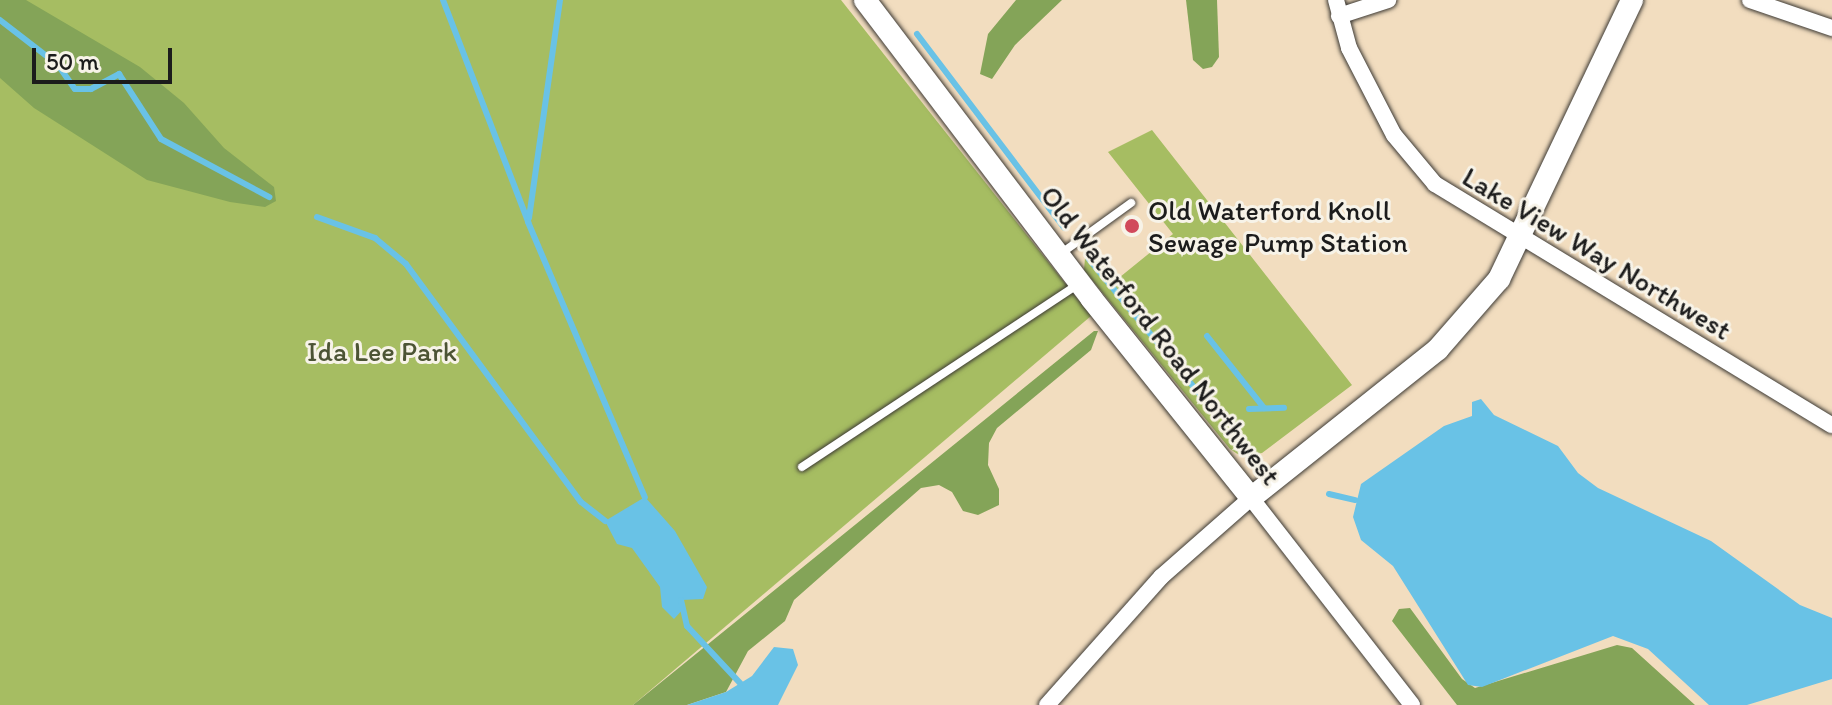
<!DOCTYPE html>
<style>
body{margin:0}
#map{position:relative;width:1832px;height:705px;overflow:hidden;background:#f2ddbf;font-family:Itim,sans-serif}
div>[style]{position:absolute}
.green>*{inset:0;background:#a6bd62}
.forest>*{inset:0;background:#84a458}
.water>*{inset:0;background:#69c2e6}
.stream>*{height:6px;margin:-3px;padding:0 3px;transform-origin:3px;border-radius:3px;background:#69c2e6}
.roads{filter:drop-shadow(0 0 2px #3c3934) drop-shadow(0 0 2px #3c3934)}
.lane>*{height:8px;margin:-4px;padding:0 4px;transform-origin:4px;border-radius:4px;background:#fff}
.street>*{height:16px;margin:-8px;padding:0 8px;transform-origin:8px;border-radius:8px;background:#fff}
.secondary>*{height:22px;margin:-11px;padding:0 11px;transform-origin:11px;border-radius:11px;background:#fff}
.dots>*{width:22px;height:22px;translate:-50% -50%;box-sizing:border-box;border:4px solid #f7f3e8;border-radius:50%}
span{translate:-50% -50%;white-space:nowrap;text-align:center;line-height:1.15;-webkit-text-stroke:6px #f7f3e8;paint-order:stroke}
.poi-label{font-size:28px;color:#1c1c1c}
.left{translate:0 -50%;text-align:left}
.street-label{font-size:28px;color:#1c1c1c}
.park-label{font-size:28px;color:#4c5434}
.scale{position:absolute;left:32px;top:48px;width:140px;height:36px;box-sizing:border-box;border:4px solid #1c1c1c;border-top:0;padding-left:10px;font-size:24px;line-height:28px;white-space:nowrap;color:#1c1c1c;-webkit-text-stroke:6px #f7f3e8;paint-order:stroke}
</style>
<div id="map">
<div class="green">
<i style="clip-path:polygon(0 0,841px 0,1091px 316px,633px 705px,0 705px)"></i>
<i style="clip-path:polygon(1152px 130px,1352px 385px,1262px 453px,1242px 457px,1230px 449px,1084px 270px,1086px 246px,1120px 277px,1173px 234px,1108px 152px)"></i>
</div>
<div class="forest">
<i style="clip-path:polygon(0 0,26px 0,140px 67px,184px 103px,224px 148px,274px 187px,276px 201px,265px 207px,230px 202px,147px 180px,34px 108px,0 78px)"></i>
<i style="clip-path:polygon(1016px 0,1062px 0,1015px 45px,992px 79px,980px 74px,988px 34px)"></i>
<i style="clip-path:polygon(1186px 0,1217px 0,1219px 57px,1212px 67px,1203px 69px,1193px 60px)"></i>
<i style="clip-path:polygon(1094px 331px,1098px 331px,1091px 350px,997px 428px,989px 443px,988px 465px,999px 489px,999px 505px,978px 515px,963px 511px,952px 492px,939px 485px,921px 488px,794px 600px,785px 621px,748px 651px,726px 692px,687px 705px,633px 705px)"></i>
<i style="clip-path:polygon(1410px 608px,1462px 679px,1475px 688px,1617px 645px,1632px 648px,1695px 705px,1457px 705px,1392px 621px,1399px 609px)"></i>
</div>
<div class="water">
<i style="clip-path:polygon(1481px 399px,1494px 415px,1558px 446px,1578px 473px,1598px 488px,1711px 541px,1800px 605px,1832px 618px,1832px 679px,1747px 705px,1709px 705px,1648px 649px,1613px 636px,1482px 687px,1468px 685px,1393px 566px,1361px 540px,1353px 517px,1361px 484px,1444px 426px,1472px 416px,1472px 402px)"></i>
<i style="clip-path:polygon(645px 497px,675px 531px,707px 587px,703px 599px,682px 600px,684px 608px,674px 619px,662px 607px,660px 587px,632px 548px,617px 544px,605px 521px)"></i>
<i style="clip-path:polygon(774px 647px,793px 649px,798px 665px,778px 705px,687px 705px,726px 692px,752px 676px)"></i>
</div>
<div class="stream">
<i style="left:443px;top:0;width:238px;rotate:69deg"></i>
<i style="left:528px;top:222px;width:299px;rotate:67deg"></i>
<i style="left:0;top:20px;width:73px;rotate:37.8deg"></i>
<i style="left:58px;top:65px;width:29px;rotate:55deg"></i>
<i style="left:75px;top:89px;width:16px"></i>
<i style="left:91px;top:89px;width:32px;rotate:-28deg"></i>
<i style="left:119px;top:74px;width:77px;rotate:57.1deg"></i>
<i style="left:161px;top:139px;width:123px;rotate:28.2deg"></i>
<i style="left:917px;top:34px;width:243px;rotate:52.8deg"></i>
<i style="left:317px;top:217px;width:62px;rotate:19.9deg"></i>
<i style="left:375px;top:238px;width:40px;rotate:40deg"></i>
<i style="left:406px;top:264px;width:295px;rotate:53.7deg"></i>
<i style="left:581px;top:502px;width:31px;rotate:38deg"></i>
<i style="left:529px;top:218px;width:220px;rotate:-81.9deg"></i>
<i style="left:1089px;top:259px;width:185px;rotate:50.7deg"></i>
<i style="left:1207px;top:336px;width:92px;rotate:51.6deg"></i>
<i style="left:1249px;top:409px;width:35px;rotate:-2deg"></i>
<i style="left:1329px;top:494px;width:27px;rotate:13deg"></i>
<i style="left:681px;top:600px;width:27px;rotate:77deg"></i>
<i style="left:687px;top:626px;width:78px;rotate:47.1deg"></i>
</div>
<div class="roads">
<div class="lane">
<i style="left:1059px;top:255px;width:89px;rotate:-35.8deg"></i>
<i style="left:802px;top:467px;width:331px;rotate:-33.5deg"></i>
</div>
<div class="street">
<i style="left:1336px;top:0;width:50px;rotate:74.8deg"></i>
<i style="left:1349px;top:48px;width:98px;rotate:62.7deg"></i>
<i style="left:1394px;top:135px;width:64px;rotate:50.1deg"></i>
<i style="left:1435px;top:184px;width:464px;rotate:31.3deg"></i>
<i style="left:1750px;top:0;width:87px;rotate:18.9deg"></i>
<i style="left:1339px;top:16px;width:52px;rotate:-18.1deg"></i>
<i style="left:1047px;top:705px;width:171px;rotate:-48.3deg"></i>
<i style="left:1161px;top:577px;width:120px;rotate:-41.3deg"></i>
<i style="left:1251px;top:498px;width:262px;rotate:52.1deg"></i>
</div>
<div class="secondary">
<i style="left:865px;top:0;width:374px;rotate:52.8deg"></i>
<i style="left:1091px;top:298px;width:256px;rotate:51.3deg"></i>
<i style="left:1251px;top:498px;width:239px;rotate:-38.5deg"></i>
<i style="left:1438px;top:349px;width:93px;rotate:-48.9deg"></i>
<i style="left:1499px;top:279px;width:309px;rotate:-64.5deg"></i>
</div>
</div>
<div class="dots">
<i style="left:1132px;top:226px;background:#d1495b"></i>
</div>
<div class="poi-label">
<span class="left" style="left:1148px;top:226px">Old Waterford Knoll<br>Sewage Pump Station</span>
</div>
<div class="street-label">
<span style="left:1597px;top:253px;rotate:31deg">Lake View Way Northwest</span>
<span style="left:1161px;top:335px;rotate:52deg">Old Waterford Road Northwest</span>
</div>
<div class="park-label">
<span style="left:382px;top:351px">Ida Lee Park</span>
</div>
<div class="scale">50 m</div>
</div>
